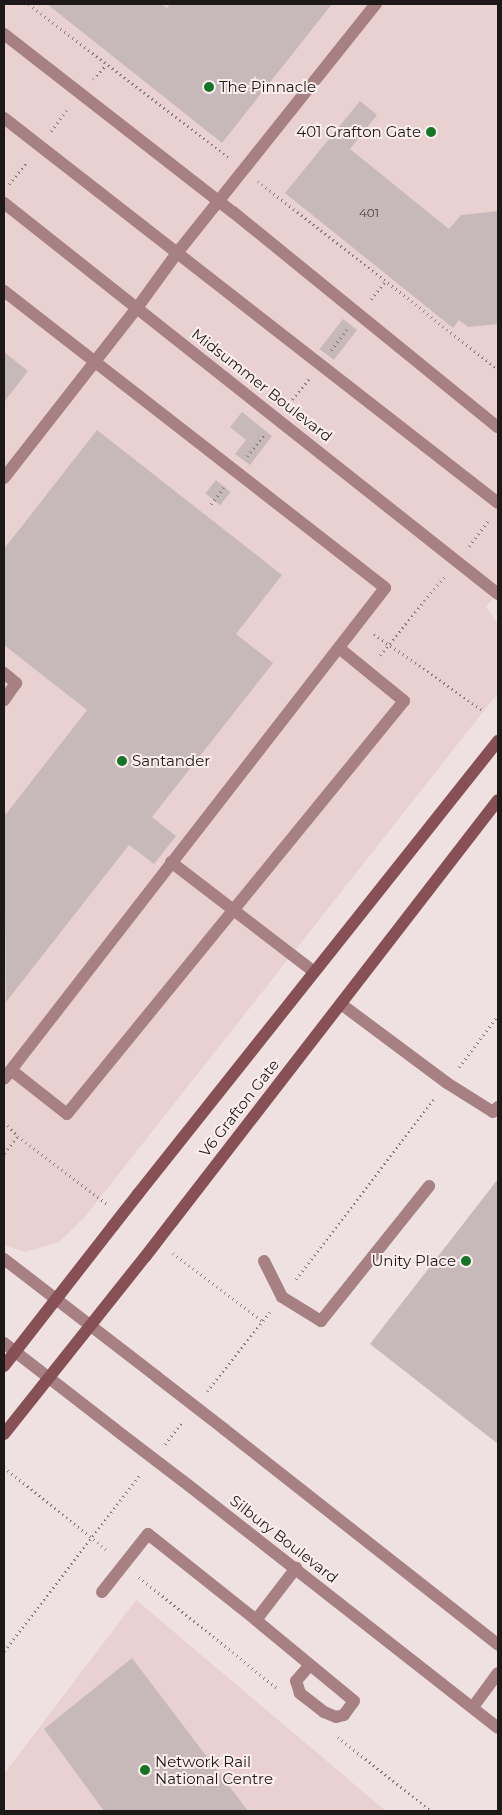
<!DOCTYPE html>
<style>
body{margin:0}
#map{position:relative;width:502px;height:1815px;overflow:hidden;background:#efe1e1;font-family:Montserrat,sans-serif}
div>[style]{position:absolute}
.built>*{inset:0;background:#e9d1d2}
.building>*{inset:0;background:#c7b9ba;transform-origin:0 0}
.path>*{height:3px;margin-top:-1.5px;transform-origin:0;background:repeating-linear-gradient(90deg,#847a7a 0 1px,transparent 0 5px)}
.lane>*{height:12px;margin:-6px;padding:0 6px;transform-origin:6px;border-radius:6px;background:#a78083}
.street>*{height:12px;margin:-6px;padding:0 6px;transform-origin:6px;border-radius:6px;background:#a78083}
.secondary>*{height:12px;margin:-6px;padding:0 6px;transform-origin:6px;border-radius:6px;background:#865055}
.street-bridge>*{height:12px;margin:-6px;padding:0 6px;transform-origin:6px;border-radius:6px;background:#a78083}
.secondary-bridge>*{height:12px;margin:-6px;padding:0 6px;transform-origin:6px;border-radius:6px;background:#865055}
.dots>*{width:14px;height:14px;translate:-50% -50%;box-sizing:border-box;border:2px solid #fdeeee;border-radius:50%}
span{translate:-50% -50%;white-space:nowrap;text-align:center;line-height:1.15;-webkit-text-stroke:4px #fdeeee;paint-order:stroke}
.number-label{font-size:12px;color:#484141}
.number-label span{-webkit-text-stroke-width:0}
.poi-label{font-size:15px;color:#1e1919}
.left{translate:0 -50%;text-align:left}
.right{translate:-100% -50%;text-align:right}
.street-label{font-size:15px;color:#1e1919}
.frame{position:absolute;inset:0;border:5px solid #1e1919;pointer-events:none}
</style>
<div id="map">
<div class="built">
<i style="clip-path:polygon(4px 4px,498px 4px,498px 592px,486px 607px,498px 624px,498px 693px,84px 1218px,59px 1242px,25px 1252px,4px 1245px)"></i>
<i style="clip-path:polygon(136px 1600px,386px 1811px,4px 1811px,4px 1774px)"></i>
</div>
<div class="building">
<i style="clip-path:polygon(47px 4px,161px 4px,167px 8px,170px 4px,332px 4px,222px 143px)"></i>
<i style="clip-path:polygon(360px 101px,377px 115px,350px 149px,449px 229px,461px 215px,498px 211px,498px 324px,468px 327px,459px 320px,453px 328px,285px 193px)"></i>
<i style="left:343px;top:319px;width:18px;height:38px;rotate:38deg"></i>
<i style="clip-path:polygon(4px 352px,28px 371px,4px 402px)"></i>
<i style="clip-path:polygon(242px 412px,272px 436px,250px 465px,235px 454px,246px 440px,230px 427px)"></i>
<i style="clip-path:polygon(97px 430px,282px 575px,236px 634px,273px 663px,152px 817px,176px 836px,154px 864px,129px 845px,6px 1002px,4px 812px,6px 814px,87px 710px,4px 645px,4px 549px)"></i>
<i style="left:216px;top:480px;width:19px;height:17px;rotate:39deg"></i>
<i style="clip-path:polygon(498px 1179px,498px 1444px,370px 1344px)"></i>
<i style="clip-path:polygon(132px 1658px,248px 1811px,104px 1811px,44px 1729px)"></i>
</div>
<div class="path">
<i style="left:29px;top:4px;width:251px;rotate:37.6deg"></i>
<i style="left:93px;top:79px;width:19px;rotate:-47deg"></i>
<i style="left:51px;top:131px;width:29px;rotate:-54deg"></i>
<i style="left:258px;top:181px;width:305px;rotate:38.1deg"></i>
<i style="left:9px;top:184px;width:28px;rotate:-51deg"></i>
<i style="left:371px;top:299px;width:22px;rotate:-51deg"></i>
<i style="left:331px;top:350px;width:26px;rotate:-53deg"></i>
<i style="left:289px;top:403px;width:31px;rotate:-50deg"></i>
<i style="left:247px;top:456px;width:28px;rotate:-51deg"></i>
<i style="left:211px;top:504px;width:21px;rotate:-53deg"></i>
<i style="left:469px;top:546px;width:31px;rotate:-53deg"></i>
<i style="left:374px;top:634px;width:134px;rotate:35deg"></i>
<i style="left:380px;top:655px;width:101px;rotate:-50.6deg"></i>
<i style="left:459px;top:1067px;width:65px;rotate:-53.1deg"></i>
<i style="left:4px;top:1122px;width:20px;rotate:45deg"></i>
<i style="left:4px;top:1153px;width:22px;rotate:-51deg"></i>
<i style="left:18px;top:1136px;width:111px;rotate:37.3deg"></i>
<i style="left:173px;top:1253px;width:113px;rotate:37.1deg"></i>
<i style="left:296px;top:1279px;width:228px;rotate:-52.5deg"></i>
<i style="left:207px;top:1391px;width:101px;rotate:-51.4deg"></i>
<i style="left:165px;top:1444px;width:29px;rotate:-52deg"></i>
<i style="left:4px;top:1467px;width:135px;rotate:39deg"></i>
<i style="left:139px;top:1577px;width:176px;rotate:38.8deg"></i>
<i style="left:4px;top:1651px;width:224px;rotate:-52.3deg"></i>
<i style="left:338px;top:1737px;width:119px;rotate:38.5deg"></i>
</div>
<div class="lane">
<i style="left:4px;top:34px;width:290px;rotate:37.9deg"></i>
<i style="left:233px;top:212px;width:341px;rotate:39.1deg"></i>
<i style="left:177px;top:253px;width:319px;rotate:-51.4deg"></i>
<i style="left:4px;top:291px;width:483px;rotate:37.9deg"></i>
<i style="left:385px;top:588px;width:621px;rotate:127.81deg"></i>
<i style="left:4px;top:478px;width:216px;rotate:-52deg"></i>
<i style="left:4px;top:673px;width:16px;rotate:40deg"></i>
<i style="left:16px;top:683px;width:21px;rotate:125deg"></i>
<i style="left:171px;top:862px;width:179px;rotate:37.5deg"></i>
<i style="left:341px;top:1004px;width:132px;rotate:36.7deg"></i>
<i style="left:447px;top:1083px;width:54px;rotate:32.2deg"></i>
<i style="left:493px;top:1112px;width:7px;rotate:-45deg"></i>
<i style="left:11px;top:1070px;width:71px;rotate:38.2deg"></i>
<i style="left:67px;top:1114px;width:533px;rotate:-50.79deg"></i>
<i style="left:404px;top:701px;width:84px;rotate:-140.8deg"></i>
<i style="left:264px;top:1261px;width:40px;rotate:63.4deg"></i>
<i style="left:282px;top:1297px;width:46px;rotate:31.6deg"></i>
<i style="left:321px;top:1321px;width:173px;rotate:-51.3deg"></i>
<i style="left:102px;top:1592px;width:74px;rotate:-51.6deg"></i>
<i style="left:148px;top:1534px;width:138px;rotate:38.5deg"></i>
<i style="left:256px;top:1620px;width:127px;rotate:39.6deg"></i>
<i style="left:354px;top:1701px;width:17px;rotate:126deg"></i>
<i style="left:344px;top:1715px;width:8px;rotate:166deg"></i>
<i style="left:336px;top:1717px;width:13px;rotate:-157deg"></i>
<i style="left:324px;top:1712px;width:31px;rotate:-142deg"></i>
<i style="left:300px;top:1693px;width:13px;rotate:-108deg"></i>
<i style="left:296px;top:1681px;width:21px;rotate:-49deg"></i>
<i style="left:256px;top:1620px;width:66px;rotate:-52.4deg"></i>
</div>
<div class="street">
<i style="left:4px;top:118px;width:626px;rotate:37.93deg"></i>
<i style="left:4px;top:203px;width:630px;rotate:38.36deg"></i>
<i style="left:137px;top:308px;width:68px;rotate:-54deg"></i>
<i style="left:4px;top:1259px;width:193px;rotate:37.6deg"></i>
<i style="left:4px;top:1343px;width:142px;rotate:37.8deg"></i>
<i style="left:224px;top:1429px;width:349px;rotate:38.2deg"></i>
<i style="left:183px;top:1481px;width:400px;rotate:38.1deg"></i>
<i style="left:473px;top:1707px;width:42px;rotate:-53.7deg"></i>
</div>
<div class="secondary">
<i style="left:138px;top:1194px;width:579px;rotate:-51.53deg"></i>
<i style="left:172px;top:1222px;width:533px;rotate:-52.31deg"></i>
<i style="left:4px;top:1366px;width:177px;rotate:-52.1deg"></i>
<i style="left:4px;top:1434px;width:226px;rotate:-51.5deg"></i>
</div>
<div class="street-bridge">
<i style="left:157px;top:1377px;width:85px;rotate:37.8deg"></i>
<i style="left:116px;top:1430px;width:84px;rotate:37.3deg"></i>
</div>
<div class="secondary-bridge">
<i style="left:113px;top:1226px;width:41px;rotate:-52deg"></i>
<i style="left:145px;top:1257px;width:44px;rotate:-52.4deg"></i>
</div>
<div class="dots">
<i style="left:209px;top:87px;background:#147526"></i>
<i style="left:431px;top:132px;background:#147526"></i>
<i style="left:122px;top:761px;background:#147526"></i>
<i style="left:466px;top:1261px;background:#147526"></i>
<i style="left:145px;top:1770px;background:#147526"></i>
</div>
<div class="number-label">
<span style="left:369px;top:213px">401</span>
</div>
<div class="poi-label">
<span class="left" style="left:219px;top:87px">The Pinnacle</span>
<span class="right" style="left:421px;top:132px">401 Grafton Gate</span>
<span class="left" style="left:132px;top:761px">Santander</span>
<span class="right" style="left:456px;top:1261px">Unity Place</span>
<span class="left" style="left:155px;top:1770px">Network Rail<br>National Centre</span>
</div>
<div class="street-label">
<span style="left:262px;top:385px;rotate:38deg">Midsummer Boulevard</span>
<span style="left:239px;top:1108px;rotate:-52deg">V6 Grafton Gate</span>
<span style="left:284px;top:1539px;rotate:38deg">Silbury Boulevard</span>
</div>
<div class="frame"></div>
</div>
